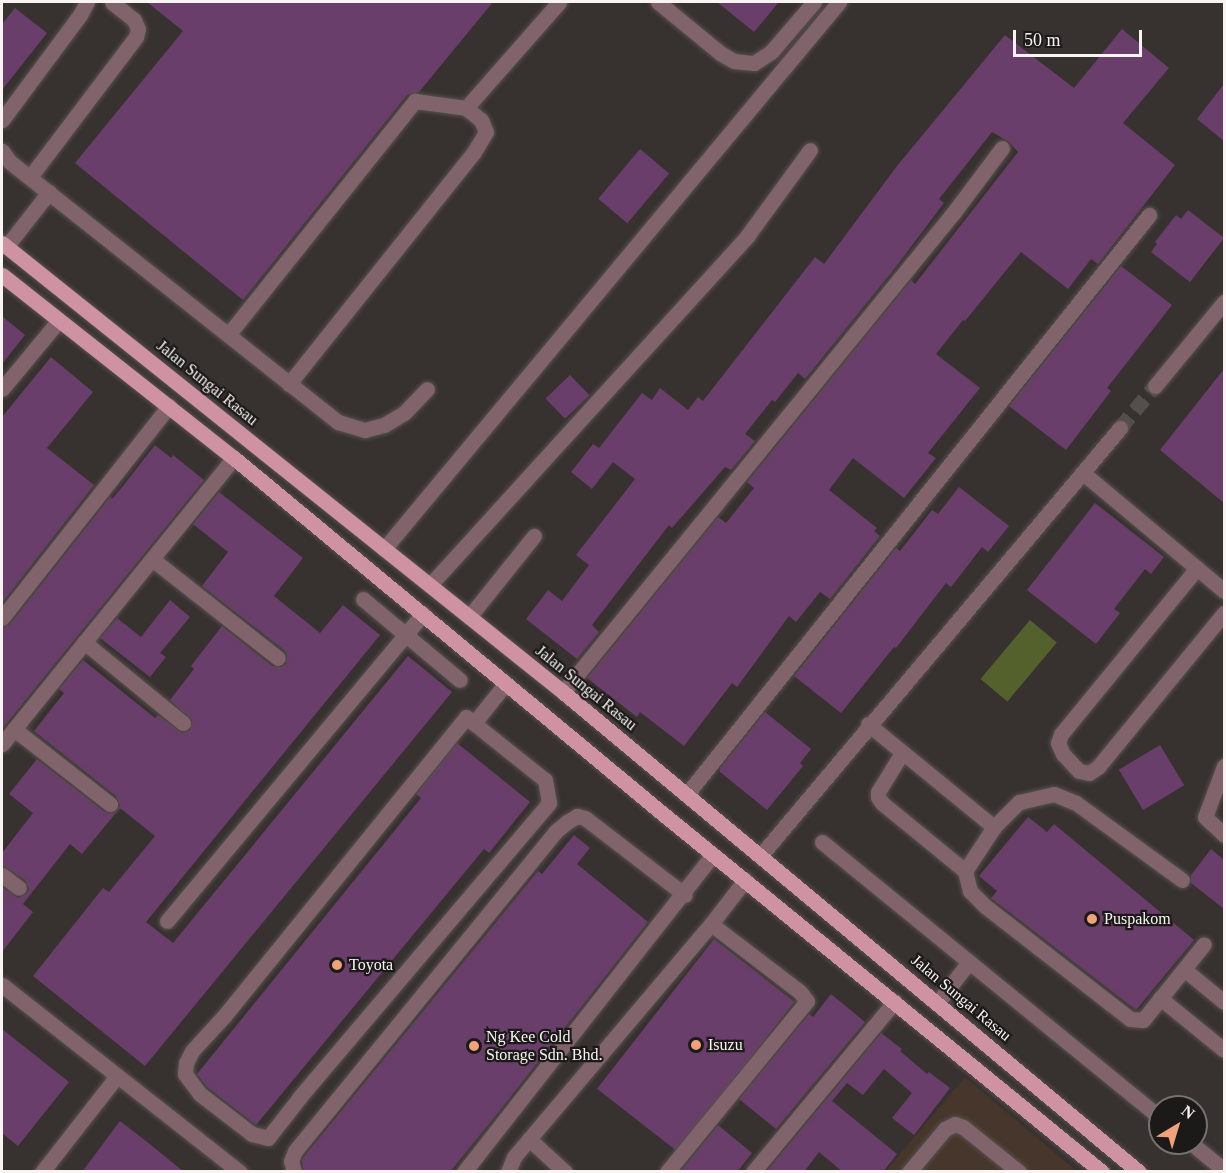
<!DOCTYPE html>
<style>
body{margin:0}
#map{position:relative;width:1226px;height:1173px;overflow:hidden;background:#37312f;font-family:"Times New Roman",serif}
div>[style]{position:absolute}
.commercial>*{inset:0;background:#47362b}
.green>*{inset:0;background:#55612c;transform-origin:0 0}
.building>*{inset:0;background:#6a3e6b;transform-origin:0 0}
.minor-tunnel>*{height:15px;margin-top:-7.5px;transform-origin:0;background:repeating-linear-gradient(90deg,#544e4c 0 15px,transparent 0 23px)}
.roads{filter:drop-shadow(0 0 2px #56504e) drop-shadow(0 0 2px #56504e)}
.minor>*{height:15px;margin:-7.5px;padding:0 7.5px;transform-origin:7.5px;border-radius:7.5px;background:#81636b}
.major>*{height:15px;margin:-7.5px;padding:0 7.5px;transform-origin:7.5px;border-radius:7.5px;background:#ce92a2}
.dots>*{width:16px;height:16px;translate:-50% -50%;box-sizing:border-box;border:3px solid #1c1a19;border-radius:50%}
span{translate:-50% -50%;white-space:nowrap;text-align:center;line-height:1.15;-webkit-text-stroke:4.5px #1c1a19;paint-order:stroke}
.street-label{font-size:16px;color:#f7f4f2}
.poi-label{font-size:16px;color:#f7f4f2}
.left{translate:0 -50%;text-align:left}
.frame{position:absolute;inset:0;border:3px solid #f7f4f2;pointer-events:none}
.north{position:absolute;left:1148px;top:1095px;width:60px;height:60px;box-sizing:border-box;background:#1c1a19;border:2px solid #747170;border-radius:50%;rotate:38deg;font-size:16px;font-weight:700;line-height:24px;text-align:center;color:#f7f4f2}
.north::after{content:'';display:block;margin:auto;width:21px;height:27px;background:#f0a27a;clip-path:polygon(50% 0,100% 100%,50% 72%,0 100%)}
.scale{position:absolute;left:1013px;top:30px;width:129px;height:27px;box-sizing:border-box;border:3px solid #f7f4f2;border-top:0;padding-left:8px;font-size:18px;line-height:21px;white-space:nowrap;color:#f7f4f2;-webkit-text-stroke:4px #1c1a19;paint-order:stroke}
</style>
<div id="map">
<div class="commercial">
<i style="clip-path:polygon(965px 1077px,1077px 1171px,885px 1172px)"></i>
</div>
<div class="green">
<i style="left:1030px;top:620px;width:35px;height:77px;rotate:40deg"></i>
</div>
<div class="building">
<i style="clip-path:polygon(147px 2px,493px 2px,419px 92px,407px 95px,243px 300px,75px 163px,183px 31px)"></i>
<i style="clip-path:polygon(717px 2px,779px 2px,754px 32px)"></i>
<i style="clip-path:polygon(15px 8px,47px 33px,2px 90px,2px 24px)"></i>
<i style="clip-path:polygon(1122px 29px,1169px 68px,1123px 123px,1175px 165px,1098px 264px,1091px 259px,1068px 289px,1021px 252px,965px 321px,963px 320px,936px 354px,980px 388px,928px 453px,936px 458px,904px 498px,853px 458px,829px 490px,877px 528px,874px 531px,880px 536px,830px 599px,820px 592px,796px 622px,789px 616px,737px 687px,732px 683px,684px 746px,640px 712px,637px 717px,587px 678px,718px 517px,726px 523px,754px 488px,747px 482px,911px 280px,915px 284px,1018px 152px,1008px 141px,992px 132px,939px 199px,944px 203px,895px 268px,805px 379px,798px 373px,775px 402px,772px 400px,745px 434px,755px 441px,731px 470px,725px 467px,672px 528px,669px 525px,592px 625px,599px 632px,577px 659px,526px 619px,548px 590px,562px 601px,589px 565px,576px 555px,635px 479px,613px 462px,592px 489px,571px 472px,593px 444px,599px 448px,642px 393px,652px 400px,660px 388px,688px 410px,698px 397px,703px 401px,815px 257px,824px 264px,897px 166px,1005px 35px,1074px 88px)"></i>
<i style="clip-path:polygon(1224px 84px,1224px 141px,1197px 119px)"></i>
<i style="left:640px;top:149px;width:38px;height:65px;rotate:40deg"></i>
<i style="clip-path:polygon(1188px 210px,1224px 238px,1190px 282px,1151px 252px,1157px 244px,1155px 242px,1176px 215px,1181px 219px)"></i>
<i style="clip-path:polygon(1121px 266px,1172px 305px,1107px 388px,1111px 391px,1066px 450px,1009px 406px)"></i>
<i style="clip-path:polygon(2px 316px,25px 335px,2px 364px)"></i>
<i style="clip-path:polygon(51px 357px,93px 392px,47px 448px,94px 485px,2px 603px,2px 417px)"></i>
<i style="clip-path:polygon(1224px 369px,1224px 503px,1160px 450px)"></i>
<i style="left:570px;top:375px;width:28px;height:34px;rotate:46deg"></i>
<i style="clip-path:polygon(155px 445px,171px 458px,173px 455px,204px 480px,2px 729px,2px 628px,10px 624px,110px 497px,112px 499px,123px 486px)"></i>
<i style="clip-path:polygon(959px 487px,1009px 526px,988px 552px,982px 547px,951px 587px,946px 583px,896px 648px,894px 647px,841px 713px,794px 676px,896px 548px,900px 551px,932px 510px,938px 514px)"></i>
<i style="clip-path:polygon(219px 492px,303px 558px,274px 596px,320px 633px,343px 605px,380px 635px,146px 922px,173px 943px,408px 656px,452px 692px,145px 1066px,33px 976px,103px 888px,109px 892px,155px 836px,120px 808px,82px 854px,70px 844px,23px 904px,33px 912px,2px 952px,2px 887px,18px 898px,26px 894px,29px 889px,25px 880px,2px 865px,2px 853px,33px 813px,9px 794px,37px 759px,105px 812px,114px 813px,120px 806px,116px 796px,34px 731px,64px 693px,59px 689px,83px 660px,155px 718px,158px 715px,182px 733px,190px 730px,192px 720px,170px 700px,194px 669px,191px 666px,222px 626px,272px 666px,281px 667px,286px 664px,287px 655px,284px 650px,202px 586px,228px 552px,193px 524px)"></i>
<i style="clip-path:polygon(1095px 503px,1164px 557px,1151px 574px,1145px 569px,1114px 609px,1120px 613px,1096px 644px,1027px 590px)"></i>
<i style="clip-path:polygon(170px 600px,190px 617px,160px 653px,166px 657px,150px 677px,100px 638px,117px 618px,141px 637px)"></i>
<i style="clip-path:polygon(765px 712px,811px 749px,800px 763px,803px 766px,767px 810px,720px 772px,720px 768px)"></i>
<i style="clip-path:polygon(457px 743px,530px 802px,489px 853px,484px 849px,256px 1125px,207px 1087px,197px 1074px,421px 798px,416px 794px)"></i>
<i style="left:1160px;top:745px;width:47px;height:48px;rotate:59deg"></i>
<i style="clip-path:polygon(1028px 817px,1047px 832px,1054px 824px,1194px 940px,1136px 1010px,991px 898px,997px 891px,979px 876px)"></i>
<i style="clip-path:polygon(574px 835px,590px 848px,577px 864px,648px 922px,497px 1114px,450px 1172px,303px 1172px,302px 1159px,538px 871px,542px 874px)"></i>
<i style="clip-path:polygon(1211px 849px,1224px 860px,1224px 909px,1191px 883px,1191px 875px)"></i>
<i style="left:714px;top:939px;width:102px;height:190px;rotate:38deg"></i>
<i style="clip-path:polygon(831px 994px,865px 1022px,776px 1129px,739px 1099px,809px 1014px,813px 1017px)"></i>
<i style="clip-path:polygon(2px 1029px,69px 1082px,18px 1146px,2px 1133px)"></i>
<i style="clip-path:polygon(881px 1033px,902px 1049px,900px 1051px,927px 1074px,929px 1072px,950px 1088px,914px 1135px,892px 1118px,912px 1093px,884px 1069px,863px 1095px,847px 1083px,832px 1101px,897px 1154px,883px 1172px,843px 1172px,819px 1152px,804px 1172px,766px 1172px)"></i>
<i style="clip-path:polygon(120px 1121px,151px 1145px,184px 1172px,82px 1172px)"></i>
<i style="clip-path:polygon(718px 1125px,752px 1153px,737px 1172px,680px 1172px)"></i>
</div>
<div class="minor-tunnel">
<i style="left:1120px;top:428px;width:55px;rotate:-50.2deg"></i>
</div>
<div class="roads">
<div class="minor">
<i style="left:658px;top:2px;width:80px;rotate:39.4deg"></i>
<i style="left:720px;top:53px;width:16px;rotate:30deg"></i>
<i style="left:734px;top:61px;width:20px;rotate:6deg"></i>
<i style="left:754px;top:63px;width:20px;rotate:-33deg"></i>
<i style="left:771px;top:52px;width:66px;rotate:-49.3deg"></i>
<i style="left:466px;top:108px;width:141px;rotate:-48.7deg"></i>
<i style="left:2px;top:120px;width:131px;rotate:-53.4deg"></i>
<i style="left:80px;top:15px;width:15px;rotate:-62deg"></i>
<i style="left:2px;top:151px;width:14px;rotate:54deg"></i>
<i style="left:10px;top:162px;width:419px;rotate:38.4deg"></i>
<i style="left:338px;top:422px;width:28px;rotate:17deg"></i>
<i style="left:365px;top:430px;width:20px;rotate:-15deg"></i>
<i style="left:384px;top:425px;width:23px;rotate:-31deg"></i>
<i style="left:404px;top:413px;width:33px;rotate:-46deg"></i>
<i style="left:30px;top:177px;width:176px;rotate:-52.9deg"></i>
<i style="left:136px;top:37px;width:8px;rotate:-76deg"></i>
<i style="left:138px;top:29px;width:10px;rotate:-114deg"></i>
<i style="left:134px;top:20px;width:28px;rotate:-141deg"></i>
<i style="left:6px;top:247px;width:70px;rotate:-52deg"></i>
<i style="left:228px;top:335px;width:300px;rotate:-51.4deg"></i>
<i style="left:415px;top:101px;width:51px;rotate:7.8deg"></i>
<i style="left:466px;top:108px;width:19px;rotate:39deg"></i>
<i style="left:481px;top:120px;width:13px;rotate:67deg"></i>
<i style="left:486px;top:132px;width:23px;rotate:121deg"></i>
<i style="left:474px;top:152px;width:297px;rotate:128.6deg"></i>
<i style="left:1155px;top:386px;width:109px;rotate:-50.6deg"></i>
<i style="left:2px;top:389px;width:89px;rotate:-50.4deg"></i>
<i style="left:1083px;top:473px;width:184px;rotate:39.9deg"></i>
<i style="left:384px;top:549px;width:712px;rotate:-50.25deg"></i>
<i style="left:152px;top:559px;width:160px;rotate:38.2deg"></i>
<i style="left:1197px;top:568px;width:215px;rotate:129.3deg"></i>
<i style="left:1061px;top:734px;width:9px;rotate:108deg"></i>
<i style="left:1058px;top:743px;width:12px;rotate:66deg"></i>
<i style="left:1063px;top:754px;width:23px;rotate:47deg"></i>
<i style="left:1079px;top:771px;width:10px;rotate:11deg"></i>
<i style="left:1089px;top:773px;width:11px;rotate:-34deg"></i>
<i style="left:1098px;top:767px;width:199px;rotate:-50.7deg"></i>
<i style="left:430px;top:585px;width:473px;rotate:-47.7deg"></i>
<i style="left:748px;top:235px;width:105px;rotate:-53.9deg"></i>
<i style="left:363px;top:599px;width:126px;rotate:39.9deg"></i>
<i style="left:469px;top:617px;width:104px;rotate:-51.3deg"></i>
<i style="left:2px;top:618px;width:270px;rotate:-51.8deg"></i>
<i style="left:84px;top:642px;width:128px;rotate:39.3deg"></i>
<i style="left:563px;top:692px;width:619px;rotate:-50.83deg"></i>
<i style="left:954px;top:212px;width:80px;rotate:-53.1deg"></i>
<i style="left:466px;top:717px;width:101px;rotate:38.6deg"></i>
<i style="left:545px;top:780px;width:23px;rotate:80deg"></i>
<i style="left:549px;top:803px;width:385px;rotate:130.3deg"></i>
<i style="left:300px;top:1097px;width:52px;rotate:128deg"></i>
<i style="left:268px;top:1138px;width:16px;rotate:-166deg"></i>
<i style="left:252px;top:1134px;width:66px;rotate:-142.4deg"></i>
<i style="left:200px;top:1094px;width:25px;rotate:-127deg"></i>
<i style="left:185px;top:1074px;width:11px;rotate:-85deg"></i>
<i style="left:186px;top:1063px;width:13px;rotate:-63deg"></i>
<i style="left:192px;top:1051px;width:49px;rotate:-47.5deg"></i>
<i style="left:225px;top:1015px;width:383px;rotate:-51deg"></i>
<i style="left:474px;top:723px;width:51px;rotate:-51.3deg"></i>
<i style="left:868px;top:724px;width:163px;rotate:39.3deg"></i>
<i style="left:14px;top:729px;width:122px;rotate:38deg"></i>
<i style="left:2px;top:744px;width:368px;rotate:-51deg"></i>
<i style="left:902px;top:753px;width:46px;rotate:121.6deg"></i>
<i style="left:878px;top:792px;width:5px;rotate:90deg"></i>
<i style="left:878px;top:797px;width:7px;rotate:56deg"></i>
<i style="left:882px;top:803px;width:107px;rotate:39.3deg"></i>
<i style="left:1224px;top:766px;width:54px;rotate:110.4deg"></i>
<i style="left:1205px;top:817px;width:26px;rotate:43deg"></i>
<i style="left:687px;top:794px;width:741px;rotate:-51.41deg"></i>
<i style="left:822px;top:842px;width:436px;rotate:39.2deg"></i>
<i style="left:761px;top:855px;width:558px;rotate:-49.94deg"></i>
<i style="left:2px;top:875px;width:21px;rotate:37deg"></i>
<i style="left:1182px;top:880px;width:131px;rotate:-144deg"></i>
<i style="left:1076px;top:803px;width:24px;rotate:-158deg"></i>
<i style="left:1054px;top:794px;width:36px;rotate:167deg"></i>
<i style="left:1019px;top:802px;width:35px;rotate:135deg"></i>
<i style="left:994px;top:827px;width:53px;rotate:123.4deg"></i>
<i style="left:965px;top:871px;width:21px;rotate:76deg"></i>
<i style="left:970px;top:891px;width:21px;rotate:45deg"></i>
<i style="left:985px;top:906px;width:184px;rotate:37.9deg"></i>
<i style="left:1130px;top:1019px;width:13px;rotate:4deg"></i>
<i style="left:1143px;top:1020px;width:97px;rotate:-51.2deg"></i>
<i style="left:167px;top:921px;width:400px;rotate:-50.2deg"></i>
<i style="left:1185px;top:970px;width:50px;rotate:39.4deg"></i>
<i style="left:2px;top:985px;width:303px;rotate:38.2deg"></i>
<i style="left:1160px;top:998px;width:82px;rotate:39.1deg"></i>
<i style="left:938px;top:1002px;width:51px;rotate:-52.2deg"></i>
<i style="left:529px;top:1139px;width:49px;rotate:42.5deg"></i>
<i style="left:1191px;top:1143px;width:43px;rotate:39.3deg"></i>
<i style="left:42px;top:1172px;width:122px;rotate:-52deg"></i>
<i style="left:294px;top:1172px;width:11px;rotate:-105deg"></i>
<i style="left:291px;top:1161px;width:11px;rotate:-68deg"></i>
<i style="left:295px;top:1151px;width:413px;rotate:-50.8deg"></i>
<i style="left:556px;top:831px;width:14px;rotate:-39deg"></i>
<i style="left:567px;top:822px;width:12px;rotate:-31deg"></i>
<i style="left:577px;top:816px;width:8px;rotate:14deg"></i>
<i style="left:585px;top:818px;width:126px;rotate:37.6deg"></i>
<i style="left:464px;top:1172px;width:403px;rotate:-51.9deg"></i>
<i style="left:508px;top:1172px;width:16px;rotate:-68deg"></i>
<i style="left:514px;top:1157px;width:305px;rotate:-49.8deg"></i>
<i style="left:711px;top:924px;width:56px;rotate:-52.3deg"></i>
<i style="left:667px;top:1172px;width:221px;rotate:-50.7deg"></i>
<i style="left:807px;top:1001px;width:11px;rotate:-128deg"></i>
<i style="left:800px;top:992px;width:112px;rotate:-142.6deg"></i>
<i style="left:753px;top:1172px;width:222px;rotate:-50.3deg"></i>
<i style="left:909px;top:1172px;width:56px;rotate:-50.1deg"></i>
<i style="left:945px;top:1129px;width:11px;rotate:-27deg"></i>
<i style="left:955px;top:1124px;width:9px;rotate:21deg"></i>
<i style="left:963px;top:1127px;width:72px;rotate:38.8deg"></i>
</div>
<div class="major">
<i style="left:2px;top:243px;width:719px;rotate:38.67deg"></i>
<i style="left:563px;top:692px;width:750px;rotate:39.81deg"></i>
<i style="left:2px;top:275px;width:295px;rotate:38.3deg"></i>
<i style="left:234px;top:458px;width:564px;rotate:39.68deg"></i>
<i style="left:668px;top:818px;width:560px;rotate:39.2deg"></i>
</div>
</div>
<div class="dots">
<i style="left:1092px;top:919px;background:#f0a27a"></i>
<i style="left:337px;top:965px;background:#f0a27a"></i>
<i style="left:696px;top:1045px;background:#f0a27a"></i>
<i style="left:474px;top:1046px;background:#f0a27a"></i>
</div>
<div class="street-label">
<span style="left:207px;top:383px;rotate:39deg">Jalan Sungai Rasau</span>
<span style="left:586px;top:688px;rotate:39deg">Jalan Sungai Rasau</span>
<span style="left:961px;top:998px;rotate:40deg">Jalan Sungai Rasau</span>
</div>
<div class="poi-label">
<span class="left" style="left:1104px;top:919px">Puspakom</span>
<span class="left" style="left:349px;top:965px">Toyota</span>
<span class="left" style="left:486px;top:1046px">Ng Kee Cold<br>Storage Sdn. Bhd.</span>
<span class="left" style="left:708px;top:1045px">Isuzu</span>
</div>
<div class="frame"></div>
<div class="north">N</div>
<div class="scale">50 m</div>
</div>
